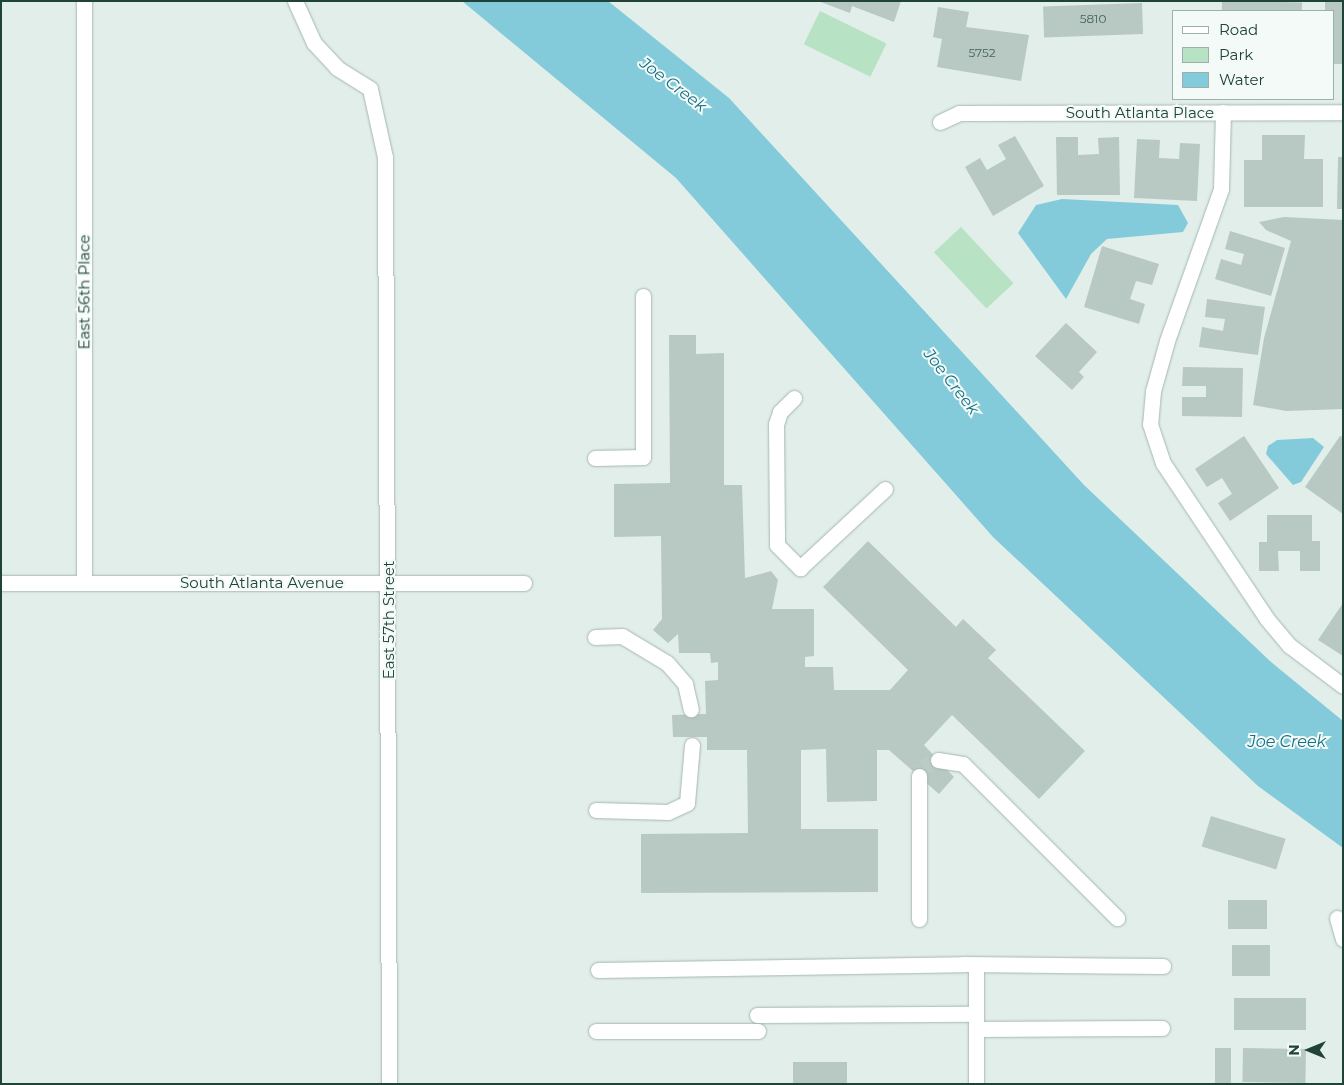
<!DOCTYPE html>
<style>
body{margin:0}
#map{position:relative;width:1344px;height:1085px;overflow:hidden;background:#e2eee9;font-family:Montserrat,sans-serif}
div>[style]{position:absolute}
.green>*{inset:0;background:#b8e2c4;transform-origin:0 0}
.water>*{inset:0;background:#83cbda}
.building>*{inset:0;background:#b7c9c2;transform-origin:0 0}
.minor-tunnel>*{height:15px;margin-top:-7.5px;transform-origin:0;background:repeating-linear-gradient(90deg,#bbccc6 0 15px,transparent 0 23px)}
.roads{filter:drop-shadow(0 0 1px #a4b7b1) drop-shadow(0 0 1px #a4b7b1)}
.minor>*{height:15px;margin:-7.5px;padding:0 7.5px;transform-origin:7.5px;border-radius:7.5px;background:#fff}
span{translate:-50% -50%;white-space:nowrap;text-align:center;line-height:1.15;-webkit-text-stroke:4px #f3faf7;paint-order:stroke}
.number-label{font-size:12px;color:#45645b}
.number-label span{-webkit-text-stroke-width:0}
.street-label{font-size:15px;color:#1f4239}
.water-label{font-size:16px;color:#127085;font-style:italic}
.frame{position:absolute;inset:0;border:2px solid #1f4239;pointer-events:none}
.legend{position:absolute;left:1172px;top:10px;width:162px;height:90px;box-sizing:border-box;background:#f3faf7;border:1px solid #9eb0ab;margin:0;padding:6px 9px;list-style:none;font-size:15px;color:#1f4239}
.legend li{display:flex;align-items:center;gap:10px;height:25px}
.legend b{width:25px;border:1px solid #9eb0ab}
.north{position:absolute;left:1284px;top:1025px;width:50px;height:50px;-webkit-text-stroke:4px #f3faf7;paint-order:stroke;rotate:270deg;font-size:14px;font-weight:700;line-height:20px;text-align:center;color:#1f4239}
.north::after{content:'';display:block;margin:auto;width:18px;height:22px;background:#1f4239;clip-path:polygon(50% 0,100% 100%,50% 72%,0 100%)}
</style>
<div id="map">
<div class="green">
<i style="left:820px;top:11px;width:74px;height:37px;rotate:26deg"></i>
<i style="left:961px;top:227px;width:77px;height:37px;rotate:47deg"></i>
</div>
<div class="water">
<i style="clip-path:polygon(462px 1px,608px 1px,729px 98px,1084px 485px,1271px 662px,1343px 721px,1343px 848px,1258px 786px,993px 537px,676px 178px)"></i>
<i style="clip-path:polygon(1062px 199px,1178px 205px,1188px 223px,1183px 232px,1107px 239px,1091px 254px,1066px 299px,1018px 233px,1036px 205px)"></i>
<i style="clip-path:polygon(1313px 438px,1324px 447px,1301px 482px,1293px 485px,1266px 454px,1268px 446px,1277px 440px)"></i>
</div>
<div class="building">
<i style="clip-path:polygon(818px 1px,901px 1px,894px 22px,852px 6px,850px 13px)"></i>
<i style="left:1222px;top:1px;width:80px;height:10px;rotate:1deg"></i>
<i style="clip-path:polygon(1325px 1px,1343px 1px,1343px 64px,1333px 64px,1333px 11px,1325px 11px)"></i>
<i style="left:1142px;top:3px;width:31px;height:99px;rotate:88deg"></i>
<i style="clip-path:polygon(938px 7px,969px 12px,966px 27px,1029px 35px,1021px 81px,937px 67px,942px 39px,933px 37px)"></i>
<i style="clip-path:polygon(1262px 135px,1305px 135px,1304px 159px,1323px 159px,1323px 207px,1244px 207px,1244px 160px,1262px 160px)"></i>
<i style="clip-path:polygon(1015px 136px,1044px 186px,993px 216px,965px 167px,980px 158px,987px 170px,1006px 159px,998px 145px)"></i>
<i style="clip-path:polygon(1056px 137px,1078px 137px,1078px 155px,1099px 154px,1098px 138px,1119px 137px,1120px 195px,1057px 195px)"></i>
<i style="clip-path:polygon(1137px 139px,1160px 140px,1159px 158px,1179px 159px,1180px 143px,1200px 144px,1197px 201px,1134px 198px)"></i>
<i style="clip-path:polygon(1338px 157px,1343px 157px,1343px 209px,1337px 209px)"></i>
<i style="clip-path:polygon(1284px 217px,1343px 220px,1343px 409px,1286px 411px,1253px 405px,1264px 338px,1291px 241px,1266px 230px,1259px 222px)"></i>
<i style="clip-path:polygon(1230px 231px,1285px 248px,1271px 296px,1215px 279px,1221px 259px,1241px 265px,1244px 254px,1225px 249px)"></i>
<i style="clip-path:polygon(1102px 246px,1159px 264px,1152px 285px,1136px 281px,1130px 299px,1145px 304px,1139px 324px,1084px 307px)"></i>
<i style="clip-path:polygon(1207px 299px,1265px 307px,1258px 355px,1199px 347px,1202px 327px,1223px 331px,1225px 319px,1205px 317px)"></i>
<i style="clip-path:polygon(1066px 323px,1097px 352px,1079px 372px,1084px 377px,1072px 390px,1035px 356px)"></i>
<i style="clip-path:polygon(669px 335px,696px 335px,696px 354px,724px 353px,724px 485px,742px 485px,745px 578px,771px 571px,778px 580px,772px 609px,814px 609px,814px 656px,805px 657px,805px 667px,833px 667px,834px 690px,890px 690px,908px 670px,823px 587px,868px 541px,956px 627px,963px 619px,996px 650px,988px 658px,1085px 751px,1039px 799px,952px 715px,924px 745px,954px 777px,939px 794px,889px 750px,877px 750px,877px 801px,827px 802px,826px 749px,801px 750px,801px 829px,878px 829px,878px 892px,641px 893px,641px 834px,748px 833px,747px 750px,707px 750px,707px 737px,673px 737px,672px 715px,706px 714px,705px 681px,718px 680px,718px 662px,711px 663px,710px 653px,679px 653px,678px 634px,668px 643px,653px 630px,662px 619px,661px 536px,614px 537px,614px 484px,670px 483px)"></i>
<i style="clip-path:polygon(1183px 367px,1243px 368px,1242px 417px,1182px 416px,1182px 397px,1206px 397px,1206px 386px,1182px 386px)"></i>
<i style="clip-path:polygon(1244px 436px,1279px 488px,1230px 521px,1218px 503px,1232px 494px,1222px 478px,1207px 487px,1195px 469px)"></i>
<i style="clip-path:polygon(1340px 436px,1343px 437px,1343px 514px,1305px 487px)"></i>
<i style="clip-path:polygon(1267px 515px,1312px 515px,1312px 541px,1320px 541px,1320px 571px,1300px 571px,1300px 551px,1278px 551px,1279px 571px,1259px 571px,1259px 542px,1267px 542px)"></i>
<i style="clip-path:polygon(1343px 603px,1343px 656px,1318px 640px)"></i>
<i style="left:1211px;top:816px;width:78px;height:32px;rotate:17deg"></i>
<i style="left:1228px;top:900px;width:39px;height:29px"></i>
<i style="left:1232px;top:945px;width:38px;height:31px"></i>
<i style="left:1234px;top:998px;width:72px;height:32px"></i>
<i style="left:1215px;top:1048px;width:16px;height:36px"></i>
<i style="left:1243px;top:1048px;width:63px;height:34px;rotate:1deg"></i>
<i style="left:793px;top:1062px;width:54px;height:22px"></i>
</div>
<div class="minor-tunnel">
<i style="left:919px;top:776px;width:10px;rotate:-66deg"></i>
<i style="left:923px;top:767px;width:17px;rotate:-25deg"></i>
</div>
<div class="roads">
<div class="minor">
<i style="left:295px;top:1px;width:46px;rotate:65.7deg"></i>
<i style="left:314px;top:43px;width:34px;rotate:47deg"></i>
<i style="left:337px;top:68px;width:39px;rotate:32deg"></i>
<i style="left:370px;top:89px;width:70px;rotate:77.6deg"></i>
<i style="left:385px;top:157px;width:927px;rotate:89.75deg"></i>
<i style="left:1223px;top:112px;width:77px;rotate:91.5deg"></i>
<i style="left:1221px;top:189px;width:161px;rotate:109.6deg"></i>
<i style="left:1167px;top:341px;width:52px;rotate:105.6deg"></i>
<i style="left:1153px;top:391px;width:33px;rotate:95deg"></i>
<i style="left:1150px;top:424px;width:41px;rotate:71.6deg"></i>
<i style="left:1163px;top:463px;width:187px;rotate:56.3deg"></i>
<i style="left:1267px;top:619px;width:35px;rotate:50deg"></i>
<i style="left:1290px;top:646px;width:66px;rotate:37deg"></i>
<i style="left:940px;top:122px;width:21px;rotate:-25deg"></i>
<i style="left:959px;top:113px;width:384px;rotate:-0.1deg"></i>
<i style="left:794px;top:398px;width:20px;rotate:135deg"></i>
<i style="left:780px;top:412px;width:13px;rotate:108deg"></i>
<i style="left:776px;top:424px;width:112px;rotate:89.5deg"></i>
<i style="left:777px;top:536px;width:9px;rotate:90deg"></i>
<i style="left:777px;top:545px;width:33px;rotate:45deg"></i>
<i style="left:800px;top:568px;width:116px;rotate:-42.9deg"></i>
<i style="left:595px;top:458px;width:48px;rotate:-1.2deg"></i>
<i style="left:643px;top:457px;width:161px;rotate:-90deg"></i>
<i style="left:1px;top:583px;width:523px"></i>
<i style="left:84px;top:583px;width:582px;rotate:-90deg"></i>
<i style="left:595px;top:637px;width:27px;rotate:-2deg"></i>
<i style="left:622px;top:636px;width:52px;rotate:31deg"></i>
<i style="left:667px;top:663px;width:28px;rotate:49deg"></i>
<i style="left:685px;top:684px;width:26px;rotate:77deg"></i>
<i style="left:938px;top:760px;width:25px;rotate:9deg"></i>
<i style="left:963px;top:764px;width:218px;rotate:45deg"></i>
<i style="left:919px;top:776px;width:143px;rotate:90deg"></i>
<i style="left:596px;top:810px;width:72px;rotate:1.6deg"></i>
<i style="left:668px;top:812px;width:21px;rotate:-25deg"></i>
<i style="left:687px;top:803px;width:58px;rotate:-85.1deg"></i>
<i style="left:1337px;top:918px;width:22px;rotate:74deg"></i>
<i style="left:976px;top:965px;width:119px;rotate:90deg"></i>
<i style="left:598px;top:970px;width:365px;rotate:-0.9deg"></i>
<i style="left:963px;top:964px;width:200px;rotate:0.6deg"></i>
<i style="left:757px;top:1015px;width:219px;rotate:-0.3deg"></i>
<i style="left:976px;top:1029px;width:186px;rotate:-0.3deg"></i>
<i style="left:596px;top:1031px;width:162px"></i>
</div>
</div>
<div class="number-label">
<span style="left:1093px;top:19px">5810</span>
<span style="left:982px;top:53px">5752</span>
</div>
<div class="street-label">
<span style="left:1140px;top:113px">South Atlanta Place</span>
<span style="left:84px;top:292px;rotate:-90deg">East 56th Place</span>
<span style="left:262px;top:583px">South Atlanta Avenue</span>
<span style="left:389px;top:620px;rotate:-90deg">East 57th Street</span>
</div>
<div class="water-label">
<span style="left:673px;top:85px;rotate:37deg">Joe Creek</span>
<span style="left:951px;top:382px;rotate:52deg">Joe Creek</span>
<span style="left:1287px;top:742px">Joe Creek</span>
</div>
<div class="frame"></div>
<ul class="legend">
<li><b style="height:6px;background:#fff"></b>Road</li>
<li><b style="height:14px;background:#b8e2c4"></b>Park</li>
<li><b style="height:14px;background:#83cbda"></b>Water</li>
</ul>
<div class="north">N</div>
</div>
